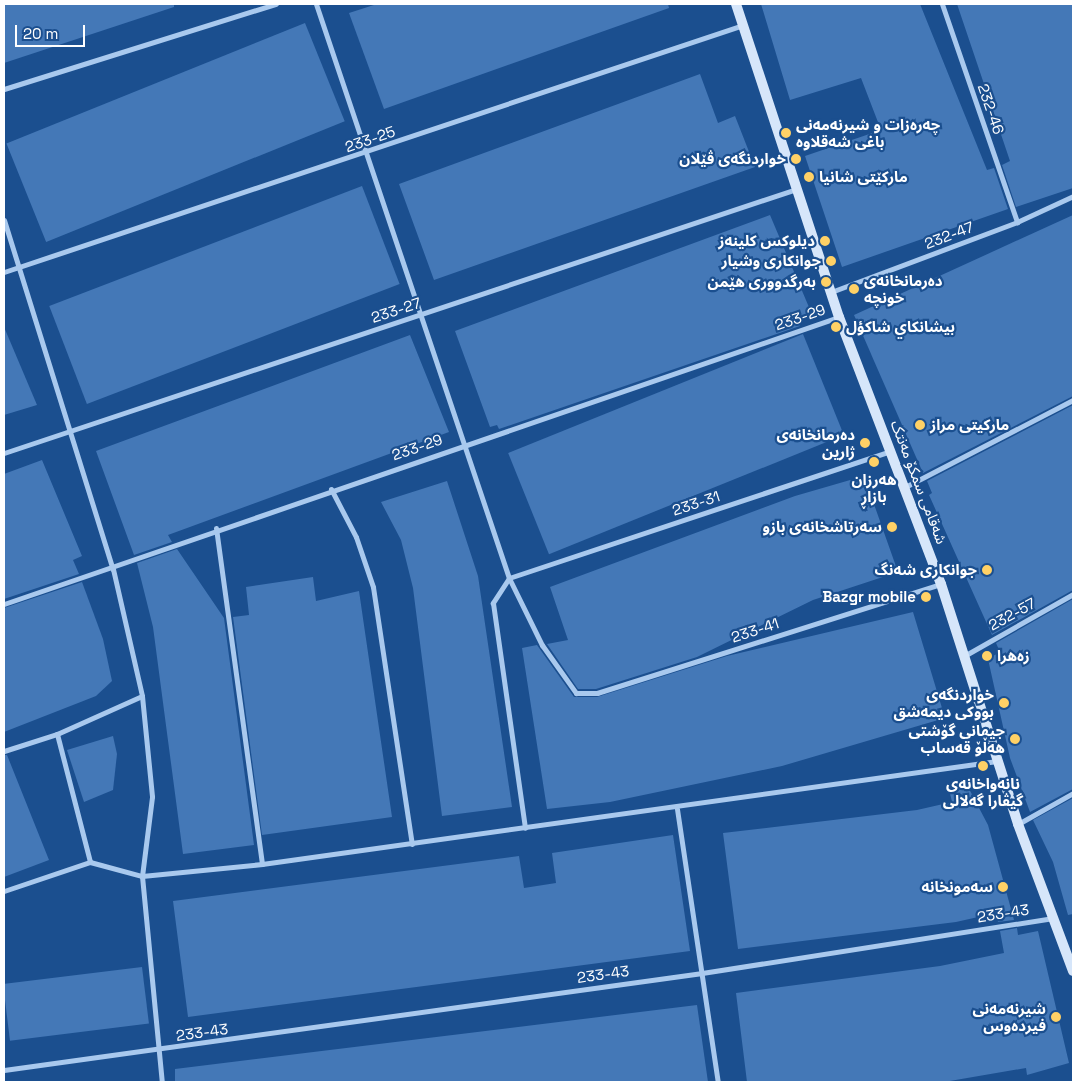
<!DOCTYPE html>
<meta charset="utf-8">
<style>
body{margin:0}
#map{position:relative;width:1077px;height:1086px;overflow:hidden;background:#1b4f8f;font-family:"Space Grotesk","Noto Sans Arabic",sans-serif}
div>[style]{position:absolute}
.building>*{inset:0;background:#4478b7;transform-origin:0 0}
.street>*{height:5px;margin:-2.5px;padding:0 2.5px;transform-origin:2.5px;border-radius:2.5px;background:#a9c9ee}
.secondary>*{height:10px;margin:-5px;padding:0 5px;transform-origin:5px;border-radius:5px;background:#d6e6fa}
.dots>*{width:14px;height:14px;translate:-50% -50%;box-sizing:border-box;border:2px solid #1b4f8f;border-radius:50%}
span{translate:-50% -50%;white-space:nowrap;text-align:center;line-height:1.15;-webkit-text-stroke:4.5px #1b4f8f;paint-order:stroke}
.street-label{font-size:15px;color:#fff}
.poi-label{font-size:15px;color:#fff;font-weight:700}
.left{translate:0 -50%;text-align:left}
.right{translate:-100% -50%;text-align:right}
.frame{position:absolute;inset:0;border:5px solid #fff;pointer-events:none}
.scale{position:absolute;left:15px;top:25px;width:70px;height:22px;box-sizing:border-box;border:2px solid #fff;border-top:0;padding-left:6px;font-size:15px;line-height:18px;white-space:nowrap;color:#fff;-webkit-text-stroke:4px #1b4f8f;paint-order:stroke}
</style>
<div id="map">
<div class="building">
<i style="clip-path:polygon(4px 4px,174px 4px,174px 7px,4px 63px)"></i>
<i style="clip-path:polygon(377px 4px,668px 4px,669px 8px,384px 109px,349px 13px)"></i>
<i style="clip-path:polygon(761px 4px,920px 4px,987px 170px,994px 168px,1008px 209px,842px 267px,805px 156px,881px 130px,861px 78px,790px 100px)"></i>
<i style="clip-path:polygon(957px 4px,1073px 4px,1073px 188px,1016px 207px,1002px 165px,1010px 161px)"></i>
<i style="left:305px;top:23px;width:106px;height:322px;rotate:68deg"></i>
<i style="clip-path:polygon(700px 74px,718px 123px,735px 116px,755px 167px,434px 280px,399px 184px)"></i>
<i style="left:362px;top:186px;width:105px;height:335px;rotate:69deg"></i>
<i style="clip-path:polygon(770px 215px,811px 312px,796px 318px,800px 326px,499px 429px,497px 425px,490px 427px,455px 331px)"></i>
<i style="clip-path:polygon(1073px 215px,1073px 396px,923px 473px,854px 315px)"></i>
<i style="clip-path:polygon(4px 327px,37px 405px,4px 415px)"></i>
<i style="left:803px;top:334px;width:109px;height:318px;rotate:68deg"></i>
<i style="clip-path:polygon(410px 335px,449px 432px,168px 535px,172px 542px,134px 555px,96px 451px)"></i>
<i style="clip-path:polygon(1073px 405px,1073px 590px,992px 635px,929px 495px,932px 493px,927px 481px)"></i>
<i style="clip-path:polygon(42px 460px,82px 556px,73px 560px,79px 574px,4px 599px,4px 474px)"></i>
<i style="clip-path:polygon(864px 476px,898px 572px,813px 600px,697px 657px,596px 689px,578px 689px,547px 644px,568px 640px,550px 587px,795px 496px)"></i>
<i style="clip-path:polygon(447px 481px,478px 576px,512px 807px,442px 816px,413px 588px,401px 540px,381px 502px)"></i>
<i style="clip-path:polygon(177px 549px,224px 618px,254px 845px,183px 854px,153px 627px,137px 563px)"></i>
<i style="clip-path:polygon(313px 577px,316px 601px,359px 591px,392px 817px,262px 835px,233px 617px,249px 615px,246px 587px)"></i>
<i style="clip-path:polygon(82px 582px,103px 639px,112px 681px,96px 696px,4px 732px,4px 608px)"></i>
<i style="clip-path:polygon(1073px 599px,1073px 789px,1030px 812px,1010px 758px,988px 659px,1000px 652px,996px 643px)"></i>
<i style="clip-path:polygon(913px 612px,945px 718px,782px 766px,610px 802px,547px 809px,522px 648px,537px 645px,574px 697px,597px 697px,727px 656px)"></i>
<i style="clip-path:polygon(113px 736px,117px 754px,113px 790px,84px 802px,67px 750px)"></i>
<i style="clip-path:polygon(4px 755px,7px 755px,49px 860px,4px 877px)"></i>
<i style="clip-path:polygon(967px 785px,988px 825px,1014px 920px,998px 922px,996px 913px,956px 922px,738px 949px,723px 833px,917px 810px,952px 802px,949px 789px)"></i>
<i style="clip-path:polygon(1073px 798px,1073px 914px,1068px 915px,1053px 862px,1033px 820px)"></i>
<i style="clip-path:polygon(673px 835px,690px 951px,188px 1017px,173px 901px,519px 856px,524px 888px,556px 883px,552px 853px)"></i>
<i style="clip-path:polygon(1017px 928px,1018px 935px,1038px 931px,1069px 1063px,1027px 1075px,1026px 1068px,944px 1082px,747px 1082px,736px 993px,940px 966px,1004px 953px,1000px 931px)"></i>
<i style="left:142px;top:967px;width:57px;height:140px;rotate:83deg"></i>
<i style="clip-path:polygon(697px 1005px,708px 1082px,175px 1082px,175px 1069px)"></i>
</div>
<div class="street">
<i style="left:316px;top:4px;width:606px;rotate:71.42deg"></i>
<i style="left:509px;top:578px;width:75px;rotate:63.8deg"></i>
<i style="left:542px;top:645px;width:59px;rotate:54.7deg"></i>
<i style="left:576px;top:693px;width:21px"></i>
<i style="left:597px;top:693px;width:361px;rotate:-17.6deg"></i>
<i style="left:942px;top:4px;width:231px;rotate:71deg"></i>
<i style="left:4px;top:89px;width:285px;rotate:-17.4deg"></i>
<i style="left:4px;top:220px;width:366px;rotate:72.7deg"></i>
<i style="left:113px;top:569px;width:130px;rotate:77.1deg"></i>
<i style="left:142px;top:696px;width:101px;rotate:84.3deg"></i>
<i style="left:152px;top:797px;width:80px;rotate:97.2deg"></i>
<i style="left:142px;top:876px;width:207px;rotate:84.5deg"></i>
<i style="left:4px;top:272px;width:779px;rotate:-18.48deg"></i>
<i style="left:831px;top:292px;width:199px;rotate:-20.6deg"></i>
<i style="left:1017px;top:222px;width:62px;rotate:-24.9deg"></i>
<i style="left:4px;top:453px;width:835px;rotate:-18.43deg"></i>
<i style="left:905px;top:487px;width:189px;rotate:-27.4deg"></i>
<i style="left:331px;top:489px;width:54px;rotate:62.5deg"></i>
<i style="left:356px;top:537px;width:53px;rotate:71.2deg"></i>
<i style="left:373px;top:587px;width:260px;rotate:81.4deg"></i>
<i style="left:216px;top:528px;width:339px;rotate:82.2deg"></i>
<i style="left:509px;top:578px;width:402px;rotate:-18.4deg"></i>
<i style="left:509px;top:578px;width:30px;rotate:123deg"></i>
<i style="left:493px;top:603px;width:227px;rotate:81.9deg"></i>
<i style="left:4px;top:604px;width:883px;rotate:-18.97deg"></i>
<i style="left:964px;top:656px;width:125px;rotate:-29.6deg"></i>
<i style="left:57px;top:734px;width:132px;rotate:75.5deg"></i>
<i style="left:4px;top:751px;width:56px;rotate:-17.8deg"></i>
<i style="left:57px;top:734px;width:93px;rotate:-24.1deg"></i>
<i style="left:677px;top:809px;width:276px;rotate:81.5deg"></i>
<i style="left:1018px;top:824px;width:63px;rotate:-29.4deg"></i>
<i style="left:4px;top:891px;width:91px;rotate:-18.6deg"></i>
<i style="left:90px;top:862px;width:54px;rotate:15.1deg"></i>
<i style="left:142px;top:876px;width:121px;rotate:-5.7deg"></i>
<i style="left:262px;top:864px;width:742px;rotate:-7.98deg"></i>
<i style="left:4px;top:1070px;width:705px;rotate:-7.91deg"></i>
<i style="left:702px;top:973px;width:354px;rotate:-8.9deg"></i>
</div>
<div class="secondary">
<i style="left:736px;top:4px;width:330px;rotate:71.8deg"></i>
<i style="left:839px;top:317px;width:286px;rotate:69.1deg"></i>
<i style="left:941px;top:584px;width:252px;rotate:72.2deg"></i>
<i style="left:1018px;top:824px;width:157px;rotate:69.5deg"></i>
</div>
<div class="dots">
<i style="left:786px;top:133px;background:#ffd166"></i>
<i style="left:796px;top:159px;background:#ffd166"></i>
<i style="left:809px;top:177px;background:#ffd166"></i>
<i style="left:825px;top:241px;background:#ffd166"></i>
<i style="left:831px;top:261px;background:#ffd166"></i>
<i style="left:826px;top:282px;background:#ffd166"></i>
<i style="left:854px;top:289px;background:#ffd166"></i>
<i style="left:836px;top:327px;background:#ffd166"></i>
<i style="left:920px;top:425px;background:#ffd166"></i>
<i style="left:865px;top:443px;background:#ffd166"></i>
<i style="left:874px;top:462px;background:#ffd166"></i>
<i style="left:892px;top:527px;background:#ffd166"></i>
<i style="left:987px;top:570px;background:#ffd166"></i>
<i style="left:926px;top:597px;background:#ffd166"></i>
<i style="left:987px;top:656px;background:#ffd166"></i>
<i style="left:1004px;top:703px;background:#ffd166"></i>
<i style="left:1015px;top:739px;background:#ffd166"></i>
<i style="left:983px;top:766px;background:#ffd166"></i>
<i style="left:1003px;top:887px;background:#ffd166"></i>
<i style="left:1056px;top:1017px;background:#ffd166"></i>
</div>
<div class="street-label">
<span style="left:991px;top:109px;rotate:71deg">232-46</span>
<span style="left:370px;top:139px;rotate:-19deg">233-25</span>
<span style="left:949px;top:235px;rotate:-21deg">232-47</span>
<span style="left:396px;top:310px;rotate:-18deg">233-27</span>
<span style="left:800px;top:317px;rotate:-19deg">233-29</span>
<span style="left:417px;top:447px;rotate:-19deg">233-29</span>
<span style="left:919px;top:482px;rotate:69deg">شەقامی سمکۆ مەنتک</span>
<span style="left:696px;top:503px;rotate:-18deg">233-31</span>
<span style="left:1012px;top:614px;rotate:-29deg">232-57</span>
<span style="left:755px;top:630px;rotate:-18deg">233-41</span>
<span style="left:1003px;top:913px;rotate:-9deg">233-43</span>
<span style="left:603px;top:974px;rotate:-8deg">233-43</span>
<span style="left:202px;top:1032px;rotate:-8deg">233-43</span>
</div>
<div class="poi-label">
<span class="left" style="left:796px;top:133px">چەرەزات و شیرنەمەنی<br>باغی شەقلاوە</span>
<span class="right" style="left:786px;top:159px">خواردنگەی ڤێلان</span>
<span class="left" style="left:819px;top:177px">مارکێتی شانیا</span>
<span class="right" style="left:815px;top:241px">دیلوکس کلینەز</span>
<span class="right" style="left:821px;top:261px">جوانکاری وشیار</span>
<span class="left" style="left:864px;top:289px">دەرمانخانەی<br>خونچە</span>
<span class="right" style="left:816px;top:282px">بەرگدووری هێمن</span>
<span class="left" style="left:846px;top:327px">بيشانكاي شاكؤل</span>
<span class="left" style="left:930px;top:425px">مارکیتی مراز</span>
<span class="right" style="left:855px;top:443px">دەرمانخانەی<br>ژارین</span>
<span style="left:874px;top:488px">هەرزان<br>بازاڕ</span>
<span class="right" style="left:882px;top:527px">سەرتاشخانەی بازو</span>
<span class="right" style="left:977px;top:570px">جوانکاری شەنگ</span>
<span class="right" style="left:916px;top:597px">Bazgr mobile</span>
<span class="left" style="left:997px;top:656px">زەهرا</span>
<span class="right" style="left:994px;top:703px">خواردنگەی<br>بووکی دیمەشق</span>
<span class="right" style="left:1005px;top:739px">جیهانی گۆشتی<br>هەڵۆ قەساب</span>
<span style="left:983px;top:792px">نانەواخانەی<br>گیڤارا گەلالی</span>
<span class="right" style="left:993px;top:887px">سەمونخانە</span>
<span class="right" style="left:1046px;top:1017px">شیرنەمەنی<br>فیردەوس</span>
</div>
<div class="frame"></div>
<div class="scale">20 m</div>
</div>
